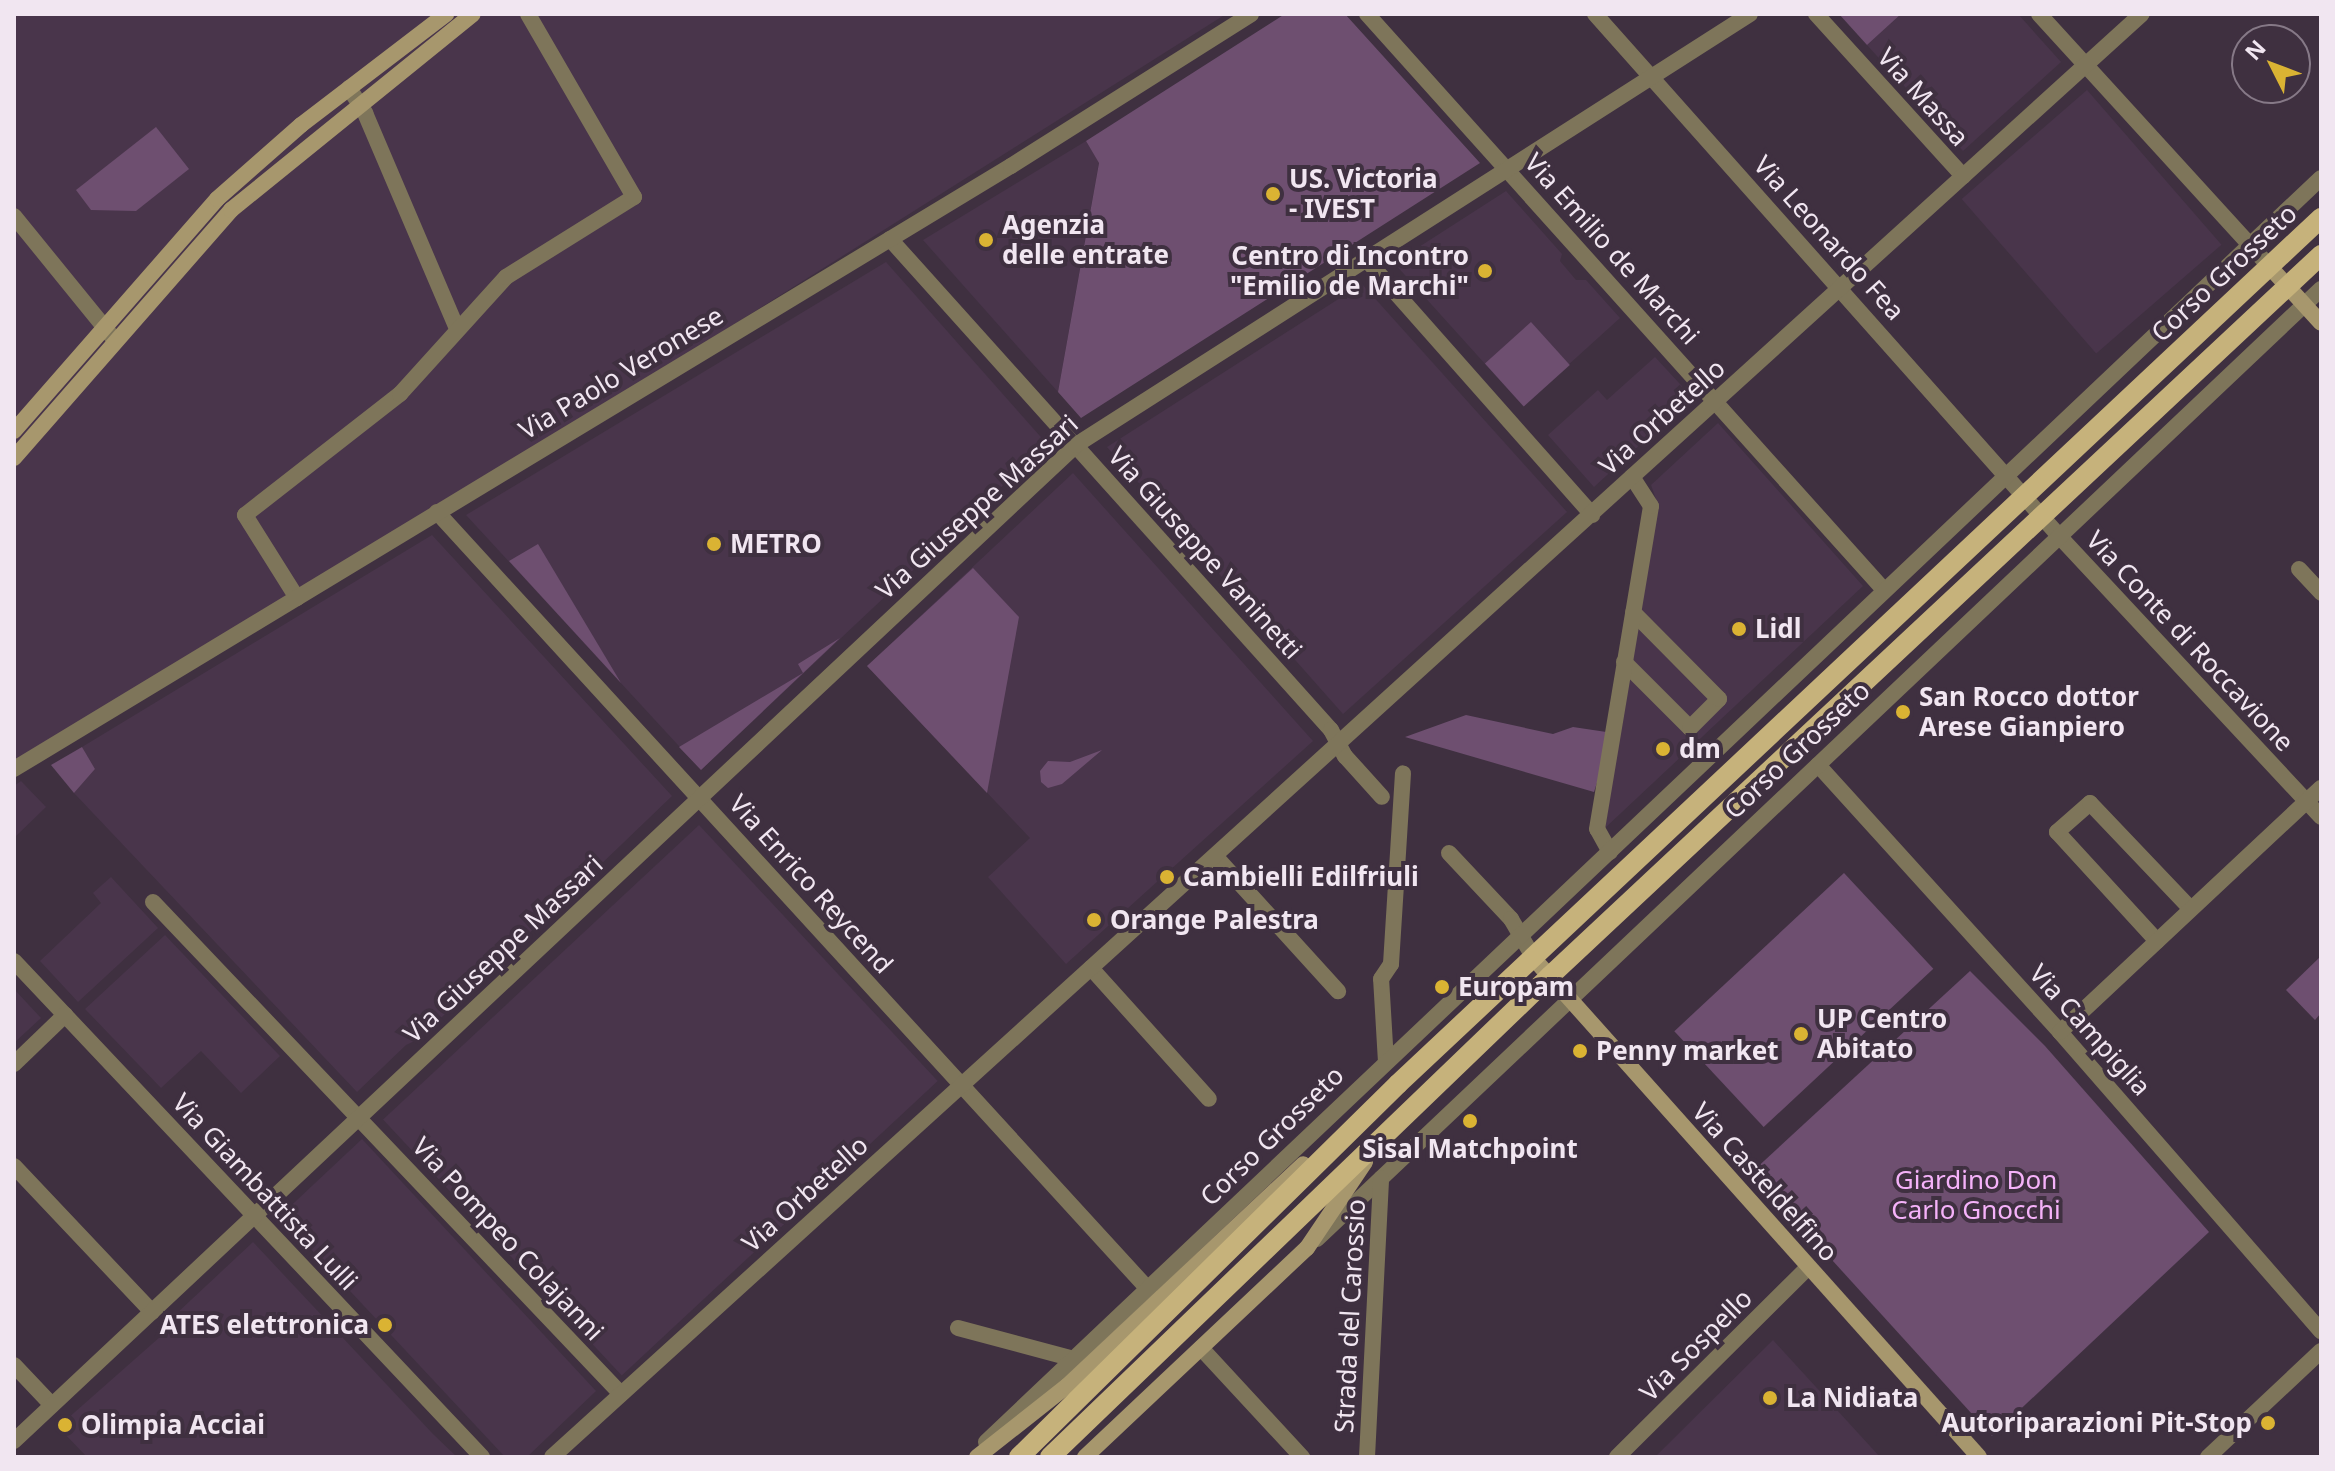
<!DOCTYPE html>
<style>
body{margin:0}
#map{position:relative;width:2335px;height:1471px;overflow:hidden;background:#3f3040;font-family:"Noto Sans",sans-serif}
div>[style]{position:absolute}
.built>*{inset:0;background:#49354b;transform-origin:0 0}
.green>*{inset:0;background:#6e4f70;transform-origin:0 0}
.street>*{height:16px;margin:-8px;padding:0 8px;transform-origin:8px;border-radius:8px;background:#7e755a}
.secondary>*{height:16px;margin:-8px;padding:0 8px;transform-origin:8px;border-radius:8px;background:#a7976d}
.primary>*{height:20px;margin:-10px;padding:0 10px;transform-origin:10px;border-radius:10px;background:#c6b27b}
.dots>*{width:22px;height:22px;translate:-50% -50%;box-sizing:border-box;border:4px solid #3f3040;border-radius:50%}
span{translate:-50% -50%;white-space:nowrap;text-align:center;line-height:1.15;-webkit-text-stroke:8px #3f3040;paint-order:stroke}
.street-label{font-size:26px;color:#f1e6f1}
.poi-label{font-size:26px;color:#f1e6f1;font-weight:700}
.left{translate:0 -50%;text-align:left}
.right{translate:-100% -50%;text-align:right}
.park-label{font-size:26px;color:#f5b2f9}
.frame{position:absolute;inset:0;border:16px solid #f1e6f1;pointer-events:none}
.north{position:absolute;left:2231px;top:24px;width:80px;height:80px;box-sizing:border-box;background:#3f3040;border:2px solid #867987;border-radius:50%;rotate:312deg;font-size:22px;font-weight:700;line-height:32px;text-align:center;color:#f1e6f1}
.north::after{content:'';display:block;margin:auto;width:28px;height:36px;background:#dab333;clip-path:polygon(50% 0,100% 100%,50% 72%,0 100%)}
</style>
<div id="map">
<div class="built">
<i style="clip-path:polygon(14px 14px,1226px 14px,437px 512px,14px 763px)"></i>
<i style="clip-path:polygon(1901px 14px,2018px 14px,2061px 62px,1963px 151px,1867px 45px)"></i>
<i style="left:2087px;top:90px;width:205px;height:166px;rotate:49deg"></i>
<i style="clip-path:polygon(1086px 141px,1099px 162px,1058px 392px,923px 240px)"></i>
<i style="clip-path:polygon(1506px 191px,1562px 254px,1560px 261px,1576px 280px,1586px 280px,1620px 318px,1523px 406px,1394px 263px)"></i>
<i style="clip-path:polygon(886px 262px,1047px 444px,701px 770px,466px 515px)"></i>
<i style="clip-path:polygon(1362px 284px,1567px 512px,1343px 714px,1107px 447px)"></i>
<i style="clip-path:polygon(1655px 357px,1692px 397px,1594px 487px,1548px 435px,1598px 390px,1607px 400px)"></i>
<i style="clip-path:polygon(1718px 423px,1863px 586px,1605px 828px,1656px 499px,1651px 485px)"></i>
<i style="clip-path:polygon(1073px 473px,1313px 741px,1066px 964px,988px 877px,1030px 838px,867px 666px)"></i>
<i style="clip-path:polygon(432px 535px,672px 796px,419px 1039px,406px 1045px,357px 1092px,74px 793px,95px 769px,82px 747px)"></i>
<i style="clip-path:polygon(21px 781px,46px 807px,14px 838px,14px 786px)"></i>
<i style="left:699px;top:825px;width:350px;height:432px;rotate:47deg"></i>
<i style="clip-path:polygon(111px 877px,158px 928px,78px 1002px,40px 961px,101px 903px,93px 893px)"></i>
<i style="clip-path:polygon(165px 935px,280px 1056px,241px 1093px,201px 1051px,161px 1088px,85px 1009px)"></i>
<i style="clip-path:polygon(14px 989px,41px 1018px,14px 1043px)"></i>
<i style="clip-path:polygon(362px 1139px,596px 1391px,527px 1457px,505px 1457px,280px 1216px)"></i>
<i style="clip-path:polygon(253px 1242px,433px 1434px,457px 1457px,87px 1457px,58px 1427px,169px 1329px,179px 1319px,176px 1314px)"></i>
<i style="clip-path:polygon(1773px 1340px,1880px 1457px,1655px 1457px)"></i>
</div>
<div class="green">
<i style="clip-path:polygon(1285px 14px,1345px 14px,1480px 163px,1081px 418px,1058px 392px,1099px 163px,1086px 141px)"></i>
<i style="clip-path:polygon(1839px 14px,1901px 14px,1867px 45px)"></i>
<i style="clip-path:polygon(156px 127px,189px 169px,136px 211px,91px 210px,76px 190px)"></i>
<i style="left:1531px;top:322px;width:58px;height:62px;rotate:48deg"></i>
<i style="clip-path:polygon(538px 544px,621px 683px,509px 561px)"></i>
<i style="clip-path:polygon(973px 568px,1019px 617px,987px 793px,867px 666px)"></i>
<i style="clip-path:polygon(840px 638px,701px 770px,679px 747px,803px 673px,798px 664px)"></i>
<i style="clip-path:polygon(1466px 715px,1553px 734px,1573px 727px,1613px 733px,1594px 792px,1405px 737px)"></i>
<i style="clip-path:polygon(82px 747px,95px 769px,74px 793px,51px 765px)"></i>
<i style="clip-path:polygon(1102px 750px,1062px 784px,1048px 788px,1041px 782px,1040px 771px,1048px 761px,1070px 762px)"></i>
<i style="left:1844px;top:873px;width:131px;height:232px;rotate:47deg"></i>
<i style="clip-path:polygon(2321px 956px,2321px 1013px,2315px 1020px,2286px 990px)"></i>
<i style="clip-path:polygon(1970px 971px,2045px 1046px,2209px 1232px,1992px 1436px,1752px 1172px)"></i>
</div>
<div class="street">
<i style="left:1367px;top:14px;width:774px;rotate:48.09deg"></i>
<i style="left:1595px;top:14px;width:700px;rotate:48.36deg"></i>
<i style="left:2060px;top:537px;width:383px;rotate:47deg"></i>
<i style="left:1816px;top:14px;width:219px;rotate:47.8deg"></i>
<i style="left:2039px;top:14px;width:341px;rotate:47.6deg"></i>
<i style="left:349px;top:88px;width:30px;rotate:57deg"></i>
<i style="left:365px;top:113px;width:235px;rotate:66.9deg"></i>
<i style="left:14px;top:216px;width:159px;rotate:50.9deg"></i>
<i style="left:890px;top:239px;width:660px;rotate:48.07deg"></i>
<i style="left:1331px;top:730px;width:30px;rotate:62deg"></i>
<i style="left:1345px;top:756px;width:55px;rotate:47.9deg"></i>
<i style="left:1365px;top:258px;width:343px;rotate:48.5deg"></i>
<i style="left:437px;top:512px;width:1055px;rotate:47.54deg"></i>
<i style="left:2299px;top:569px;width:33px;rotate:47deg"></i>
<i style="left:297px;top:598px;width:98px;rotate:-122.1deg"></i>
<i style="left:245px;top:515px;width:197px;rotate:-38deg"></i>
<i style="left:400px;top:394px;width:158px;rotate:-47.8deg"></i>
<i style="left:506px;top:277px;width:151px;rotate:-32deg"></i>
<i style="left:634px;top:197px;width:211px;rotate:-120.1deg"></i>
<i style="left:1624px;top:662px;width:93px;rotate:45deg"></i>
<i style="left:1690px;top:728px;width:41px;rotate:-45deg"></i>
<i style="left:1719px;top:699px;width:122px;rotate:-134.7deg"></i>
<i style="left:1818px;top:765px;width:360px;rotate:47.8deg"></i>
<i style="left:2060px;top:1032px;width:397px;rotate:48.9deg"></i>
<i style="left:14px;top:769px;width:1165px;rotate:-31.17deg"></i>
<i style="left:1011px;top:166px;width:284px;rotate:-32.3deg"></i>
<i style="left:1610px;top:852px;width:26px;rotate:-119deg"></i>
<i style="left:1597px;top:829px;width:327px;rotate:-80.5deg"></i>
<i style="left:1651px;top:506px;width:35px;rotate:-123deg"></i>
<i style="left:1449px;top:853px;width:91px;rotate:46.8deg"></i>
<i style="left:1511px;top:919px;width:48px;rotate:59.7deg"></i>
<i style="left:1215px;top:856px;width:183px;rotate:47.7deg"></i>
<i style="left:153px;top:902px;width:679px;rotate:46.43deg"></i>
<i style="left:2157px;top:941px;width:148px;rotate:-132.5deg"></i>
<i style="left:2057px;top:832px;width:44px;rotate:-41.3deg"></i>
<i style="left:2090px;top:803px;width:146px;rotate:46.4deg"></i>
<i style="left:14px;top:961px;width:682px;rotate:46.66deg"></i>
<i style="left:1091px;top:968px;width:176px;rotate:48deg"></i>
<i style="left:2060px;top:1032px;width:357px;rotate:-43.1deg"></i>
<i style="left:1386px;top:1062px;width:83px;rotate:-93.4deg"></i>
<i style="left:1381px;top:979px;width:18px;rotate:-56deg"></i>
<i style="left:1391px;top:964px;width:191px;rotate:-86.4deg"></i>
<i style="left:14px;top:1064px;width:71px;rotate:-43.9deg"></i>
<i style="left:14px;top:1166px;width:201px;rotate:46.6deg"></i>
<i style="left:1317px;top:1239px;width:1382px;rotate:-43.42deg"></i>
<i style="left:958px;top:1328px;width:120px;rotate:15deg"></i>
<i style="left:1201px;top:1348px;width:149px;rotate:47.2deg"></i>
<i style="left:14px;top:1365px;width:55px;rotate:46.5deg"></i>
<i style="left:14px;top:1441px;width:1456px;rotate:-43.16deg"></i>
<i style="left:1076px;top:445px;width:800px;rotate:-32.6deg"></i>
<i style="left:986px;top:1442px;width:1838px;rotate:-43.44deg"></i>
<i style="left:552px;top:1457px;width:2147px;rotate:-42.23deg"></i>
<i style="left:1367px;top:1457px;width:279px;rotate:-87.1deg"></i>
<i style="left:1617px;top:1457px;width:269px;rotate:-44.8deg"></i>
<i style="left:2208px;top:1457px;width:155px;rotate:-43.2deg"></i>
</div>
<div class="secondary">
<i style="left:2269px;top:266px;width:77px;rotate:47.6deg"></i>
<i style="left:14px;top:431px;width:308px;rotate:-48.8deg"></i>
<i style="left:217px;top:199px;width:112px;rotate:-41.4deg"></i>
<i style="left:301px;top:125px;width:183px;rotate:-37.4deg"></i>
<i style="left:14px;top:458px;width:330px;rotate:-48.8deg"></i>
<i style="left:231px;top:210px;width:311px;rotate:-39deg"></i>
<i style="left:1535px;top:960px;width:666px;rotate:48.22deg"></i>
<i style="left:977px;top:1457px;width:115px;rotate:-38.3deg"></i>
<i style="left:1067px;top:1386px;width:324px;rotate:-43.2deg"></i>
<i style="left:1085px;top:1457px;width:305px;rotate:-43.3deg"></i>
<i style="left:1307px;top:1248px;width:104px;rotate:-56deg"></i>
</div>
<div class="primary">
<i style="left:1019px;top:1457px;width:532px;rotate:-44.54deg"></i>
<i style="left:1398px;top:1084px;width:1266px;rotate:-43.18deg"></i>
<i style="left:1050px;top:1457px;width:694px;rotate:-43.89deg"></i>
<i style="left:1550px;top:976px;width:1056px;rotate:-43.08deg"></i>
</div>
<div class="dots">
<i style="left:1273px;top:194px;background:#dab333"></i>
<i style="left:986px;top:240px;background:#dab333"></i>
<i style="left:1485px;top:271px;background:#dab333"></i>
<i style="left:714px;top:544px;background:#dab333"></i>
<i style="left:1739px;top:629px;background:#dab333"></i>
<i style="left:1903px;top:712px;background:#dab333"></i>
<i style="left:1663px;top:749px;background:#dab333"></i>
<i style="left:1167px;top:877px;background:#dab333"></i>
<i style="left:1094px;top:920px;background:#dab333"></i>
<i style="left:1442px;top:987px;background:#dab333"></i>
<i style="left:1801px;top:1034px;background:#dab333"></i>
<i style="left:1580px;top:1051px;background:#dab333"></i>
<i style="left:1470px;top:1121px;background:#dab333"></i>
<i style="left:385px;top:1325px;background:#dab333"></i>
<i style="left:1770px;top:1398px;background:#dab333"></i>
<i style="left:2268px;top:1423px;background:#dab333"></i>
<i style="left:65px;top:1425px;background:#dab333"></i>
</div>
<div class="street-label">
<span style="left:1923px;top:97px;rotate:48deg">Via Massa</span>
<span style="left:1829px;top:238px;rotate:48deg">Via Leonardo Fea</span>
<span style="left:1612px;top:249px;rotate:48deg">Via Emilio de Marchi</span>
<span style="left:2224px;top:273px;rotate:-43deg">Corso Grosseto</span>
<span style="left:621px;top:373px;rotate:-31deg">Via Paolo Veronese</span>
<span style="left:1662px;top:417px;rotate:-42deg">Via Orbetello</span>
<span style="left:977px;top:507px;rotate:-42deg">Via Giuseppe Massari</span>
<span style="left:1205px;top:553px;rotate:48deg">Via Giuseppe Vaninetti</span>
<span style="left:2190px;top:641px;rotate:47deg">Via Conte di Roccavione</span>
<span style="left:1797px;top:750px;rotate:-43deg">Corso Grosseto</span>
<span style="left:811px;top:884px;rotate:48deg">Via Enrico Reycend</span>
<span style="left:503px;top:949px;rotate:-43deg">Via Giuseppe Massari</span>
<span style="left:2090px;top:1030px;rotate:48deg">Via Campiglia</span>
<span style="left:1272px;top:1136px;rotate:-44deg">Corso Grosseto</span>
<span style="left:1765px;top:1182px;rotate:48deg">Via Casteldelfino</span>
<span style="left:265px;top:1192px;rotate:47deg">Via Giambattista Lulli</span>
<span style="left:805px;top:1194px;rotate:-42deg">Via Orbetello</span>
<span style="left:508px;top:1239px;rotate:47deg">Via Pompeo Colajanni</span>
<span style="left:1350px;top:1316px;rotate:-87deg">Strada del Carossio</span>
<span style="left:1696px;top:1345px;rotate:-45deg">Via Sospello</span>
</div>
<div class="poi-label">
<span class="left" style="left:1289px;top:194px">US. Victoria<br>- IVEST</span>
<span class="left" style="left:1002px;top:240px">Agenzia<br>delle entrate</span>
<span class="right" style="left:1469px;top:271px">Centro di Incontro<br>"Emilio de Marchi"</span>
<span class="left" style="left:730px;top:544px">METRO</span>
<span class="left" style="left:1755px;top:629px">Lidl</span>
<span class="left" style="left:1919px;top:712px">San Rocco dottor<br>Arese Gianpiero</span>
<span class="left" style="left:1679px;top:749px">dm</span>
<span class="left" style="left:1183px;top:877px">Cambielli Edilfriuli</span>
<span class="left" style="left:1110px;top:920px">Orange Palestra</span>
<span class="left" style="left:1458px;top:987px">Europam</span>
<span class="left" style="left:1817px;top:1034px">UP Centro<br>Abitato</span>
<span class="left" style="left:1596px;top:1051px">Penny market</span>
<span style="left:1470px;top:1149px">Sisal Matchpoint</span>
<span class="right" style="left:369px;top:1325px">ATES elettronica</span>
<span class="left" style="left:1786px;top:1398px">La Nidiata</span>
<span class="right" style="left:2252px;top:1423px">Autoriparazioni Pit-Stop</span>
<span class="left" style="left:81px;top:1425px">Olimpia Acciai</span>
</div>
<div class="park-label">
<span style="left:1976px;top:1195px">Giardino Don<br>Carlo Gnocchi</span>
</div>
<div class="frame"></div>
<div class="north">N</div>
</div>
